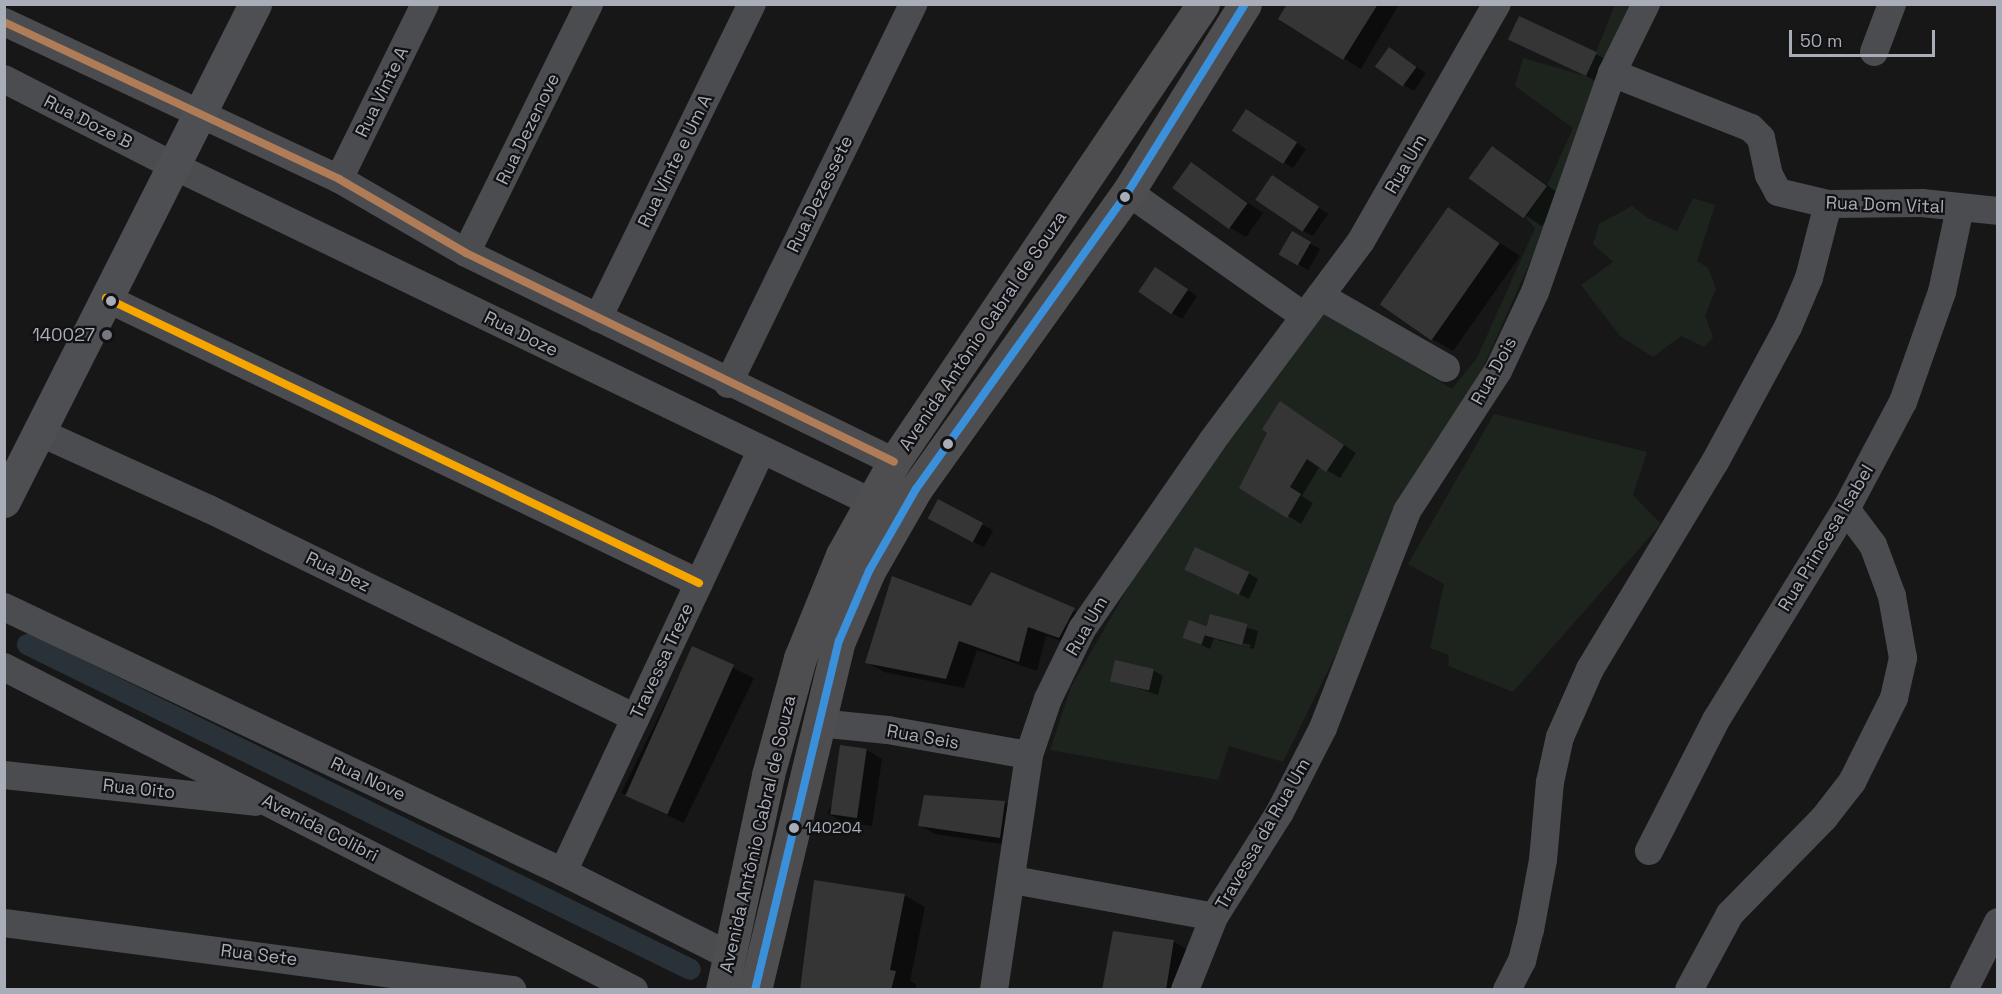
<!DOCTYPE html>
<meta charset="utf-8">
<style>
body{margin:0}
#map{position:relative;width:2002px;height:994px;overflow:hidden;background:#171717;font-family:"Space Grotesk",sans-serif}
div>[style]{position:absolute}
.green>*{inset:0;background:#1d241e}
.shadow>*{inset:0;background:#0007;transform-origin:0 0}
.canal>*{height:21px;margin:-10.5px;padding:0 10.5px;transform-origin:10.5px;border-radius:10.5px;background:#2a3239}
.building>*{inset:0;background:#353536;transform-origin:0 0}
.minor>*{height:28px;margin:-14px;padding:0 14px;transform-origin:14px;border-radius:14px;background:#4b4c50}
.major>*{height:33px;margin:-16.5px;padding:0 16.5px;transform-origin:16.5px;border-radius:16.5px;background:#4d4f52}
.highway>*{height:33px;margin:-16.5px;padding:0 16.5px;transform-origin:16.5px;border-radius:16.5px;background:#4e4e51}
.bus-1>*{height:8px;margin:-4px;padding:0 4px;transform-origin:4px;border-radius:4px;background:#3a90db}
.bus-2>*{height:8px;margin:-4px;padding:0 4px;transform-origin:4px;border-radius:4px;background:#f7a600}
.bus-3>*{height:8px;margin:-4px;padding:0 4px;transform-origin:4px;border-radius:4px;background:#b07c57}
.dots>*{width:16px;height:16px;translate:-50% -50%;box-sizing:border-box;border:3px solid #111113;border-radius:50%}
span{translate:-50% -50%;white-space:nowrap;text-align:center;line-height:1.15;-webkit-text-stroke:4.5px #111113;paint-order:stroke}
.bus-label{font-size:16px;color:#a8adb8}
.left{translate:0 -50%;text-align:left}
.street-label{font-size:18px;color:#a8adb8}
.poi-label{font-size:18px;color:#a8adb8}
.right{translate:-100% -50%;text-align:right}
.frame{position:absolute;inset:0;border:6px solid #a8adb8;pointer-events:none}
.scale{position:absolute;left:1789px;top:30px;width:146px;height:27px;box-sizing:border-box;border:3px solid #a8adb8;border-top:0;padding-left:8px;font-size:18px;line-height:21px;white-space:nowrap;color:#a8adb8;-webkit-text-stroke:4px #111113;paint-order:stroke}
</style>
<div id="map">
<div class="green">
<i style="clip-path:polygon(1615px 5px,1638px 5px,1544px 231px,1472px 392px,1366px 593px,1283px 762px,1229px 746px,1218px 780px,1050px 750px,1071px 687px,1155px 541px,1321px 311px,1452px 389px,1477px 358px,1535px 228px,1526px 218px,1547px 186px,1573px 128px,1515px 86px,1523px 58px,1586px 76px)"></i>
<i style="clip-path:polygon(1693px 198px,1715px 205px,1697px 261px,1708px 268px,1716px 289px,1705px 315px,1713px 338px,1704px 347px,1681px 336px,1653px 357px,1620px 336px,1581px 285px,1613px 262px,1593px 244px,1599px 224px,1632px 206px,1648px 218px,1677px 231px)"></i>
<i style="clip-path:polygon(1494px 414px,1647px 452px,1633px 495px,1661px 524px,1513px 692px,1448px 666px,1449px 655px,1430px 648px,1444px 584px,1408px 564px)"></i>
</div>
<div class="shadow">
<i style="clip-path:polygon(1289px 4px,1399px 4px,1361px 69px,1280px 19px)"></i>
<i style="clip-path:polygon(1510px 39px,1596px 54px,1612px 63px,1602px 84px)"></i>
<i style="clip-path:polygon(1390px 49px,1426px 73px,1414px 91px,1404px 85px)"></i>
<i style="clip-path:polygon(1257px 116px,1306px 149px,1293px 168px,1283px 162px)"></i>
<i style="left:1492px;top:148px;width:85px;height:37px;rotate:34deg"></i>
<i style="clip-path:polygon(1191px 164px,1263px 213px,1246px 237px,1231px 228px)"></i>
<i style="clip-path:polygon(1283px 183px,1328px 214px,1313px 236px,1303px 231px)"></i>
<i style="clip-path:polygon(1448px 209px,1520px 256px,1453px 351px,1432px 339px)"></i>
<i style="left:1293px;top:234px;width:31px;height:24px;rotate:29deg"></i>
<i style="clip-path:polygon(1165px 275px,1197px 296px,1182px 319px,1140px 292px)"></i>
<i style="clip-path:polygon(1294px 411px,1356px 453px,1340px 478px,1320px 466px,1302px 496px,1313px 503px,1301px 524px,1288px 516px)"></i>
<i style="left:938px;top:500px;width:63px;height:19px;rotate:29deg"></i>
<i style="clip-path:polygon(992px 573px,1092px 620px,1078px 647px,1046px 636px,1037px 671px,977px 650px,964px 688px,884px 672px,866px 662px,972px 607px)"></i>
<i style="clip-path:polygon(1248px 573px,1258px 579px,1249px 599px,1196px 574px)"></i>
<i style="clip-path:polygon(evenodd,1211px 616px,1258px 631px,1254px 649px,1214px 638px,1210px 649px,1184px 637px,1190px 622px,1209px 629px,1211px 616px,1217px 637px,1251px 645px,1250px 648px,1217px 640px,1217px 637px)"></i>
<i style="left:692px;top:648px;width:69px;height:161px;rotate:26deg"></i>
<i style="clip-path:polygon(1153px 670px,1163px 676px,1158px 695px,1112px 680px)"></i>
<i style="clip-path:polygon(867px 750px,882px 759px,872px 826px,843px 822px,827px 813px)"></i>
<i style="clip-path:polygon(925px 797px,1005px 802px,1021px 811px,1015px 846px,935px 834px,919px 825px)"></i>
<i style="clip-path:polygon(904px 895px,925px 907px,910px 981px,916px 984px,915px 990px,801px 990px)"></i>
<i style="clip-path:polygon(1115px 932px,1174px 942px,1189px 951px,1182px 990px,1103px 990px)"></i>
</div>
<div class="canal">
<i style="left:27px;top:644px;width:738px;rotate:26.11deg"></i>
</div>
<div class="building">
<i style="clip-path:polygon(1287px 4px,1378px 4px,1343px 60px,1278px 19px)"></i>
<i style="left:1519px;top:16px;width:86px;height:26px;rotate:25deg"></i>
<i style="left:1389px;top:47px;width:34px;height:24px;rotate:36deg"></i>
<i style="left:1246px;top:109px;width:61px;height:26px;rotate:33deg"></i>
<i style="left:1492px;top:146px;width:68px;height:40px;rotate:36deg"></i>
<i style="left:1191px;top:162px;width:70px;height:32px;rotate:36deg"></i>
<i style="left:1272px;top:175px;width:57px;height:30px;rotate:34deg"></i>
<i style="left:1448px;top:207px;width:63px;height:119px;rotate:35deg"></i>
<i style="left:1292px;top:231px;width:22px;height:27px;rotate:30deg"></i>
<i style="left:1155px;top:267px;width:40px;height:30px;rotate:34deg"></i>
<i style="clip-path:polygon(1280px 401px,1344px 445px,1326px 472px,1307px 459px,1290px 487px,1301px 494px,1287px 518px,1239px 488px,1267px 433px,1262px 429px)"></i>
<i style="left:938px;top:499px;width:51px;height:22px;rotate:28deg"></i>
<i style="left:1195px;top:547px;width:60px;height:25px;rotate:25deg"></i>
<i style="clip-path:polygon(991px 572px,1075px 608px,1059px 638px,1028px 627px,1019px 662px,959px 641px,946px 679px,865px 663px,892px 576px,971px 606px)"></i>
<i style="left:1210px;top:614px;width:39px;height:22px;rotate:15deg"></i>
<i style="left:1189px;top:620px;width:20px;height:19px;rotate:20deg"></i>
<i style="left:692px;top:646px;width:46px;height:164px;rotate:24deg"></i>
<i style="left:1115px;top:660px;width:40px;height:22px;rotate:13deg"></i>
<i style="left:840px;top:745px;width:27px;height:70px;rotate:8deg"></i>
<i style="clip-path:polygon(924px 795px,1005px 801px,1000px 838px,918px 826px)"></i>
<i style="clip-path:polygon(814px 880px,905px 894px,890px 970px,896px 971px,891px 990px,800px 990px)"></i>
<i style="clip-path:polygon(1113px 931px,1174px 940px,1166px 990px,1102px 990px)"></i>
</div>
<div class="minor">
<i style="left:4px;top:22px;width:370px;rotate:25.1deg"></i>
<i style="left:339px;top:179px;width:147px;rotate:30.2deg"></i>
<i style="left:466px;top:253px;width:476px;rotate:26deg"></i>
<i style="left:1874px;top:52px;width:51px;rotate:-69.4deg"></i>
<i style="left:1612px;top:73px;width:149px;rotate:21.6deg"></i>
<i style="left:1751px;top:128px;width:14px;rotate:45deg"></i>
<i style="left:1761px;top:138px;width:38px;rotate:78deg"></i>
<i style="left:1769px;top:175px;width:19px;rotate:62deg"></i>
<i style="left:1778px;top:192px;width:51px;rotate:13.5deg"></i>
<i style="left:1828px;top:204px;width:94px;rotate:-0.6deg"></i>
<i style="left:1922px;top:203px;width:76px;rotate:6deg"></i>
<i style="left:4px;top:79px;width:189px;rotate:27.1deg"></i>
<i style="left:172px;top:165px;width:774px;rotate:25.74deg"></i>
<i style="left:339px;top:179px;width:195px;rotate:-63.8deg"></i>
<i style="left:1128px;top:192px;width:215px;rotate:35.2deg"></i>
<i style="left:466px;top:253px;width:278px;rotate:-63.7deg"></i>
<i style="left:1320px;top:296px;width:145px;rotate:29.7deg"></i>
<i style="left:106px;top:298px;width:658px;rotate:25.67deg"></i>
<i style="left:598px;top:318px;width:350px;rotate:-63.9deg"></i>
<i style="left:728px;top:384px;width:423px;rotate:-64deg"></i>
<i style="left:39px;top:432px;width:187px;rotate:24.4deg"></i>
<i style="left:209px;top:509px;width:475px;rotate:26.1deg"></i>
<i style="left:4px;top:607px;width:619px;rotate:25.36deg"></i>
<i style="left:563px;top:872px;width:187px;rotate:26.7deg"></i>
<i style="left:4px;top:667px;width:708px;rotate:27.14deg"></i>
<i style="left:818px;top:723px;width:70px;rotate:5.7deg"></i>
<i style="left:888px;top:730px;width:143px;rotate:10.1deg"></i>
<i style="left:4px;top:775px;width:253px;rotate:6.1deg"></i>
<i style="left:1649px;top:851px;width:147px;rotate:-62.9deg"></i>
<i style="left:1716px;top:720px;width:248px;rotate:-58.4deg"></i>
<i style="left:1846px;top:509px;width:121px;rotate:-62deg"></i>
<i style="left:1903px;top:402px;width:117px;rotate:-70.5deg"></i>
<i style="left:1942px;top:292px;width:86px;rotate:-77.9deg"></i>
<i style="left:563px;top:872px;width:465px;rotate:-64.8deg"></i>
<i style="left:1013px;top:880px;width:204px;rotate:10.4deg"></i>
<i style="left:1214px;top:917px;width:124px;rotate:-57.8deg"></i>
<i style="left:1280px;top:812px;width:94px;rotate:-62.9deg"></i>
<i style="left:1323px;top:728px;width:233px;rotate:-68.8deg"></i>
<i style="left:1407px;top:511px;width:167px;rotate:-57deg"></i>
<i style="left:1498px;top:371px;width:87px;rotate:-64.9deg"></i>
<i style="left:1535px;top:292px;width:232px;rotate:-70.6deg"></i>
<i style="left:1612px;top:73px;width:77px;rotate:-63.8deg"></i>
<i style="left:4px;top:923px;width:513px;rotate:7.5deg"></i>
<i style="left:994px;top:990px;width:238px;rotate:-81.5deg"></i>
<i style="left:1029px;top:755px;width:59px;rotate:-71.3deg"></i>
<i style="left:1048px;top:699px;width:78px;rotate:-64.1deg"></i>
<i style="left:1082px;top:629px;width:229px;rotate:-55.3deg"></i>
<i style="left:1212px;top:441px;width:249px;rotate:-53.3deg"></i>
<i style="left:1361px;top:241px;width:273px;rotate:-60.2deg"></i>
<i style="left:1185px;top:990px;width:79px;rotate:-68.3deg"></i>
<i style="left:1507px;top:990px;width:33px;rotate:-63deg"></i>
<i style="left:1522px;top:961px;width:32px;rotate:-76deg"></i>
<i style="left:1530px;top:930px;width:71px;rotate:-79.5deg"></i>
<i style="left:1543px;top:860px;width:78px;rotate:-84.9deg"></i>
<i style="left:1550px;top:782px;width:46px;rotate:-77.5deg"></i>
<i style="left:1560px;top:737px;width:74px;rotate:-66.2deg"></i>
<i style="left:1590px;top:669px;width:242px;rotate:-58.9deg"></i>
<i style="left:1715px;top:462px;width:153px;rotate:-61.6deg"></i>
<i style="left:1788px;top:327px;width:53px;rotate:-66.8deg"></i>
<i style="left:1809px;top:278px;width:76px;rotate:-75.6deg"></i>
<i style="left:1689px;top:990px;width:86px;rotate:-61.7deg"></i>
<i style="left:1730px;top:914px;width:134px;rotate:-45.6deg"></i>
<i style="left:1824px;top:818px;width:46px;rotate:-52.1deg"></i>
<i style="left:1852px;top:782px;width:94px;rotate:-63.4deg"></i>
<i style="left:1894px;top:698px;width:41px;rotate:-77.3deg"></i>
<i style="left:1903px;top:658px;width:63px;rotate:-100.1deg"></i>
<i style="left:1892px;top:596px;width:54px;rotate:-110.4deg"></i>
<i style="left:1873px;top:545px;width:45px;rotate:-126.9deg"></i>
<i style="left:1964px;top:990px;width:76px;rotate:-63.4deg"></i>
</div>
<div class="major">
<i style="left:4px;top:501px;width:557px;rotate:-63.2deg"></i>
</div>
<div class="highway">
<i style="left:722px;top:990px;width:220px;rotate:-77.9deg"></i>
<i style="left:768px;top:775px;width:121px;rotate:-74.7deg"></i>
<i style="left:800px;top:658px;width:111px;rotate:-67.8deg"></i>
<i style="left:842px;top:555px;width:107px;rotate:-60.8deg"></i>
<i style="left:894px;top:462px;width:552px;rotate:-55.99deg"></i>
<i style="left:755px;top:990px;width:359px;rotate:-76.5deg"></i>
<i style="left:839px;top:641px;width:76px;rotate:-66.8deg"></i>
<i style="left:869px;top:571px;width:95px;rotate:-60.2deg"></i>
<i style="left:916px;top:489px;width:365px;rotate:-54.5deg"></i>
<i style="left:1128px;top:192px;width:221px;rotate:-58.1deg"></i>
</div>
<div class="bus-1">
<i style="left:755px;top:990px;width:359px;rotate:-76.5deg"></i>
<i style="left:839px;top:641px;width:76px;rotate:-66.8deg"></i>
<i style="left:869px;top:571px;width:95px;rotate:-60.2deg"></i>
<i style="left:916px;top:489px;width:365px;rotate:-54.5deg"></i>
<i style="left:1128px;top:192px;width:221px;rotate:-58.1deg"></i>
</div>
<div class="bus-2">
<i style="left:106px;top:298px;width:658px;rotate:25.67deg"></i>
</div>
<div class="bus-3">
<i style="left:4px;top:22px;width:370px;rotate:25.1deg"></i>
<i style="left:339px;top:179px;width:147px;rotate:30.2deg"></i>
<i style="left:466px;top:253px;width:476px;rotate:26deg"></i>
</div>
<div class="dots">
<i style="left:1125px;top:197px;background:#a8adb8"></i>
<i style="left:111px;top:301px;background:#a8adb8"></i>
<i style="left:107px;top:335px;background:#757880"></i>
<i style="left:948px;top:444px;background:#a8adb8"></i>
<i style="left:794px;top:828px;background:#a8adb8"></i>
</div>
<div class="bus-label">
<span class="left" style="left:805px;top:828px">140204</span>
</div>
<div class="street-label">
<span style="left:382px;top:92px;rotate:-64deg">Rua Vinte A</span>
<span style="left:88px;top:122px;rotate:27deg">Rua Doze B</span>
<span style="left:528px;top:129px;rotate:-64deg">Rua Dezenove</span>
<span style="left:675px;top:161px;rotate:-64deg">Rua Vinte e Um A</span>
<span style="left:1406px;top:164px;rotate:-60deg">Rua Um</span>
<span style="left:820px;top:194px;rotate:-64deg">Rua Dezessete</span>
<span style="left:1885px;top:205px;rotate:2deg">Rua Dom Vital</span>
<span style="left:983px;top:331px;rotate:-56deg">Avenida Antônio Cabral de Souza</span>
<span style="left:521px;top:334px;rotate:26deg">Rua Doze</span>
<span style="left:1494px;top:371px;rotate:-61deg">Rua Dois</span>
<span style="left:1826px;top:538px;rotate:-59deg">Rua Princesa Isabel</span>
<span style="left:338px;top:572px;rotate:26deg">Rua Dez</span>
<span style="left:1087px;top:626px;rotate:-60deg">Rua Um</span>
<span style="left:662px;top:661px;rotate:-65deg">Travessa Treze</span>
<span style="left:923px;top:737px;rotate:10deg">Rua Seis</span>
<span style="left:368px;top:779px;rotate:25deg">Rua Nove</span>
<span style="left:139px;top:789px;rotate:6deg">Rua Oito</span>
<span style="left:320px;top:828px;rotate:27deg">Avenida Colibri</span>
<span style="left:758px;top:834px;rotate:-77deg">Avenida Antônio Cabral de Souza</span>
<span style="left:1263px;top:834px;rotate:-60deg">Travessa da Rua Um</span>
<span style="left:259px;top:955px;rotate:7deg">Rua Sete</span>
</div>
<div class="poi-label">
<span class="right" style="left:95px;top:335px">140027</span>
</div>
<div class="frame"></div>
<div class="scale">50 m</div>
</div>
